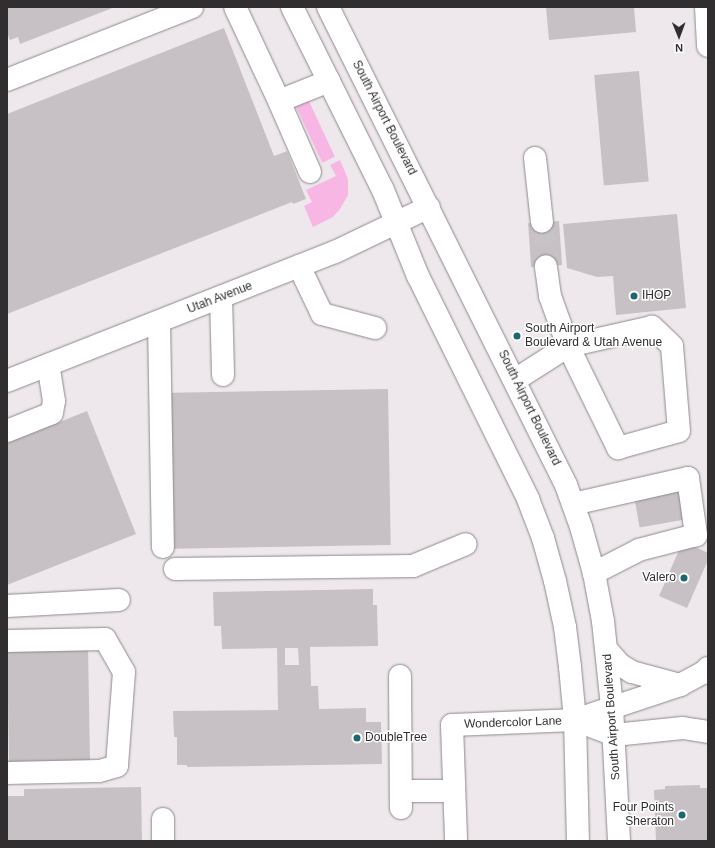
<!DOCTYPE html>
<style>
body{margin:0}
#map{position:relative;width:715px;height:848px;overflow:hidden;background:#eee8ec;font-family:Arial,sans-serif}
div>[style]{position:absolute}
.green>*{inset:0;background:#f8b6e5;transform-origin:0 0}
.building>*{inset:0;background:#c7c1c5;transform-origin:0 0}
.minor-tunnel>*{height:22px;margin-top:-11px;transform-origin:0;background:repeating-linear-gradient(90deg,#c8c3c6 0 22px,transparent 0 33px)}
.roads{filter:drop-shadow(0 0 1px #8e888c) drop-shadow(0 0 1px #8e888c)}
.minor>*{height:22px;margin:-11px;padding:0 11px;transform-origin:11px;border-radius:11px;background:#fff}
.major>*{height:22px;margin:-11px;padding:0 11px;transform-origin:11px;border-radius:11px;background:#fff}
.highway>*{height:22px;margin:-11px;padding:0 11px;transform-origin:11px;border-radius:11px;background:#fff}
.dots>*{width:11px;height:11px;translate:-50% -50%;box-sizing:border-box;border:2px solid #fff;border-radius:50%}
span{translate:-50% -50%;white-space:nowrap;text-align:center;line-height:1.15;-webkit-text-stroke:3px #fff;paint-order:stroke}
.street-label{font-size:12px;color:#302e2f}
.poi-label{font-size:12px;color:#302e2f}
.left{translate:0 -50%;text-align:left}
.right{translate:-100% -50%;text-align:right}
.frame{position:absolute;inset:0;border:8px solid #302e2f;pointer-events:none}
.north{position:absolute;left:659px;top:16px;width:40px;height:40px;-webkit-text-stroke:3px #fff;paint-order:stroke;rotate:179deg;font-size:11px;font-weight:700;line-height:16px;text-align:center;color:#302e2f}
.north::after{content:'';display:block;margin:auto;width:14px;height:18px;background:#302e2f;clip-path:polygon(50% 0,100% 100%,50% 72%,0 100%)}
</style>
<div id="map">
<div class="green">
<i style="left:307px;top:97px;width:66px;height:14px;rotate:65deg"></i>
<i style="clip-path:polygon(340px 160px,348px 179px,348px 195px,340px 209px,333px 217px,313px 227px,304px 206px,312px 202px,306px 190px,336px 176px,330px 165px)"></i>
</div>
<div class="building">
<i style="clip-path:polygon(7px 7px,115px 7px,20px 44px,18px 37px,10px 40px,7px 33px)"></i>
<i style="clip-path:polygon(546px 7px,634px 7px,636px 32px,549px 40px)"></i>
<i style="clip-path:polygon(224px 28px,274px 156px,287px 151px,306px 199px,293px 204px,292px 202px,7px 314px,7px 114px)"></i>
<i style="left:639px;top:71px;width:111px;height:45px;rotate:85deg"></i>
<i style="clip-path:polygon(677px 214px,686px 308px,616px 315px,613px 276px,597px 277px,567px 268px,563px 224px)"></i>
<i style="left:559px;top:221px;width:44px;height:31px;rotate:86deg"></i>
<i style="left:388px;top:389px;width:156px;height:217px;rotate:89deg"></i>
<i style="clip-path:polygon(87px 411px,136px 534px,7px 585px,7px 443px)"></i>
<i style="left:679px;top:486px;width:34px;height:46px;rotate:80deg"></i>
<i style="clip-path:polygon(683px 541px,708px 553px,708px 560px,687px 608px,659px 596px)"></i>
<i style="clip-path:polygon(evenodd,373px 589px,373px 605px,377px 605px,378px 646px,310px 647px,311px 686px,318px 686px,319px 709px,366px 708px,366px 722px,381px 722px,382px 764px,187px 767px,187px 765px,177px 765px,177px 737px,174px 737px,173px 711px,278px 710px,277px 648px,222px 649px,221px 626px,214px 626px,213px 592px,373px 589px,285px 648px,298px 648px,299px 665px,285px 665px,285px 648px)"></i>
<i style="left:88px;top:645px;width:118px;height:81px;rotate:89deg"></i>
<i style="clip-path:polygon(700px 785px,700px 788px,708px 788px,708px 841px,656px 841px,654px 790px,665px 789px,665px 786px)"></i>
<i style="clip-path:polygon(141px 787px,142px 841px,7px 841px,7px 796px,24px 796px,24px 789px)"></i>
</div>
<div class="minor-tunnel">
<i style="left:542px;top:222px;width:44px;rotate:84.8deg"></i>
</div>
<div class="roads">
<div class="minor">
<i style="left:235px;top:7px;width:104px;rotate:64.9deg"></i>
<i style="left:292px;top:7px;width:204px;rotate:63.6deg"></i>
<i style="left:383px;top:190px;width:93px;rotate:67.9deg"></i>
<i style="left:418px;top:276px;width:249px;rotate:63.7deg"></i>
<i style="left:528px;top:499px;width:42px;rotate:69deg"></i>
<i style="left:543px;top:538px;width:45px;rotate:74.4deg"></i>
<i style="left:555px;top:581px;width:47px;rotate:77.7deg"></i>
<i style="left:565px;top:627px;width:40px;rotate:82.9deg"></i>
<i style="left:570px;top:667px;width:53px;rotate:84.6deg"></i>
<i style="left:575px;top:720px;width:123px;rotate:177.7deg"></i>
<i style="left:452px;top:725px;width:116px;rotate:88deg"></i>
<i style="left:328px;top:7px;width:534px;rotate:63.53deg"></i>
<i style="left:566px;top:485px;width:45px;rotate:70.3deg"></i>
<i style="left:581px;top:527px;width:48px;rotate:74.2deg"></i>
<i style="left:594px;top:573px;width:49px;rotate:79.4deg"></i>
<i style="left:603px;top:621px;width:86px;rotate:84deg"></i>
<i style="left:7px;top:80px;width:199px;rotate:-21.5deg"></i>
<i style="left:535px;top:158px;width:64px;rotate:83.8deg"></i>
<i style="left:310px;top:172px;width:77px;rotate:-113.6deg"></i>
<i style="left:279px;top:101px;width:54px;rotate:-21.8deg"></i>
<i style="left:299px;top:266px;width:53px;rotate:64.4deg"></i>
<i style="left:322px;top:314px;width:55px;rotate:14.8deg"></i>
<i style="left:221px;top:297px;width:78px;rotate:88.5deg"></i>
<i style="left:159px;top:322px;width:225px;rotate:89deg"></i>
<i style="left:515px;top:380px;width:63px;rotate:-32.7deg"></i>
<i style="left:568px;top:346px;width:114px;rotate:63.9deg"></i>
<i style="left:618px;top:448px;width:63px;rotate:-15.6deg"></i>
<i style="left:679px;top:431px;width:85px;rotate:-94.7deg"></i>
<i style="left:672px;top:346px;width:28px;rotate:-136deg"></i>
<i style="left:652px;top:327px;width:86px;rotate:167.3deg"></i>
<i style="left:568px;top:346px;width:53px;rotate:-109.8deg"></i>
<i style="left:550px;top:296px;width:30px;rotate:-98deg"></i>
<i style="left:7px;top:381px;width:352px;rotate:-21.5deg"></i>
<i style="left:335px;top:252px;width:104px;rotate:-25.6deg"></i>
<i style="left:7px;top:431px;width:48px;rotate:-21.8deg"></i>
<i style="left:52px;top:413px;width:12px;rotate:-81deg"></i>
<i style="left:54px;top:401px;width:36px;rotate:-99deg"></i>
<i style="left:573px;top:504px;width:118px;rotate:-12.7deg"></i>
<i style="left:688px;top:478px;width:58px;rotate:82deg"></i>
<i style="left:696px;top:535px;width:59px;rotate:165.3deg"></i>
<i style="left:639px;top:550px;width:51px;rotate:152.9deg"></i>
<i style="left:175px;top:569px;width:238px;rotate:-0.7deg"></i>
<i style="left:413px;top:566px;width:57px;rotate:-22.5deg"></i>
<i style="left:7px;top:606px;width:112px;rotate:-3.1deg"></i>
<i style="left:7px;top:641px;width:98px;rotate:-1.2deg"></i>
<i style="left:105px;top:639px;width:38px;rotate:60deg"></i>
<i style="left:124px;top:672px;width:94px;rotate:94.3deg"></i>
<i style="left:117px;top:766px;width:19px;rotate:164deg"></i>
<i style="left:99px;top:771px;width:92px;rotate:178.8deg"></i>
<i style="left:400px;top:676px;width:132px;rotate:89.6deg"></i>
<i style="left:401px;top:791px;width:53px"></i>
<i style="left:163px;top:841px;width:22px;rotate:-90deg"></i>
</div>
<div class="major">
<i style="left:612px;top:707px;width:134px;rotate:87deg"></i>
<i style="left:575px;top:720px;width:121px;rotate:88.6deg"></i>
</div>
<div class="highway">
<i style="left:706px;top:7px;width:39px;rotate:87deg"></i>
<i style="left:607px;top:650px;width:18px;rotate:49deg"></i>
<i style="left:619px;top:664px;width:15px;rotate:32deg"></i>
<i style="left:632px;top:672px;width:50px;rotate:15.2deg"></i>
<i style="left:575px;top:720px;width:111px;rotate:-18.4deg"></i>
<i style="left:680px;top:685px;width:26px;rotate:-28deg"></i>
<i style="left:703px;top:673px;width:7px;rotate:-45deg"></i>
<i style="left:575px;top:720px;width:42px;rotate:21deg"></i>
<i style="left:614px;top:735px;width:69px;rotate:-5.8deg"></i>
<i style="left:683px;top:728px;width:25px;rotate:9deg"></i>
</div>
</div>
<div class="dots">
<i style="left:634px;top:296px;background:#1d6772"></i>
<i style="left:517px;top:336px;background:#1d6772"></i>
<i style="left:684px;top:578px;background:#1d6772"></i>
<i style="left:357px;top:738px;background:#1d6772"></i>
<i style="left:682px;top:815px;background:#1d6772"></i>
</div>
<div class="street-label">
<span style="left:384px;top:118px;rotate:63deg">South Airport Boulevard</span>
<span style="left:220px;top:298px;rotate:-21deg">Utah Avenue</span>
<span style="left:529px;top:408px;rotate:64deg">South Airport Boulevard</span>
<span style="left:612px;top:717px;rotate:-94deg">South Airport Boulevard</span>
<span style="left:513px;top:723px;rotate:-2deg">Wondercolor Lane</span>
</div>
<div class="poi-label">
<span class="left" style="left:642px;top:296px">IHOP</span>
<span class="left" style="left:525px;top:336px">South Airport<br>Boulevard &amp; Utah Avenue</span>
<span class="right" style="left:676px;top:578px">Valero</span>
<span class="left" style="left:365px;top:738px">DoubleTree</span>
<span class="right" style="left:674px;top:815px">Four Points<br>Sheraton</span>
</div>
<div class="frame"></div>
<div class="north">N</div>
</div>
